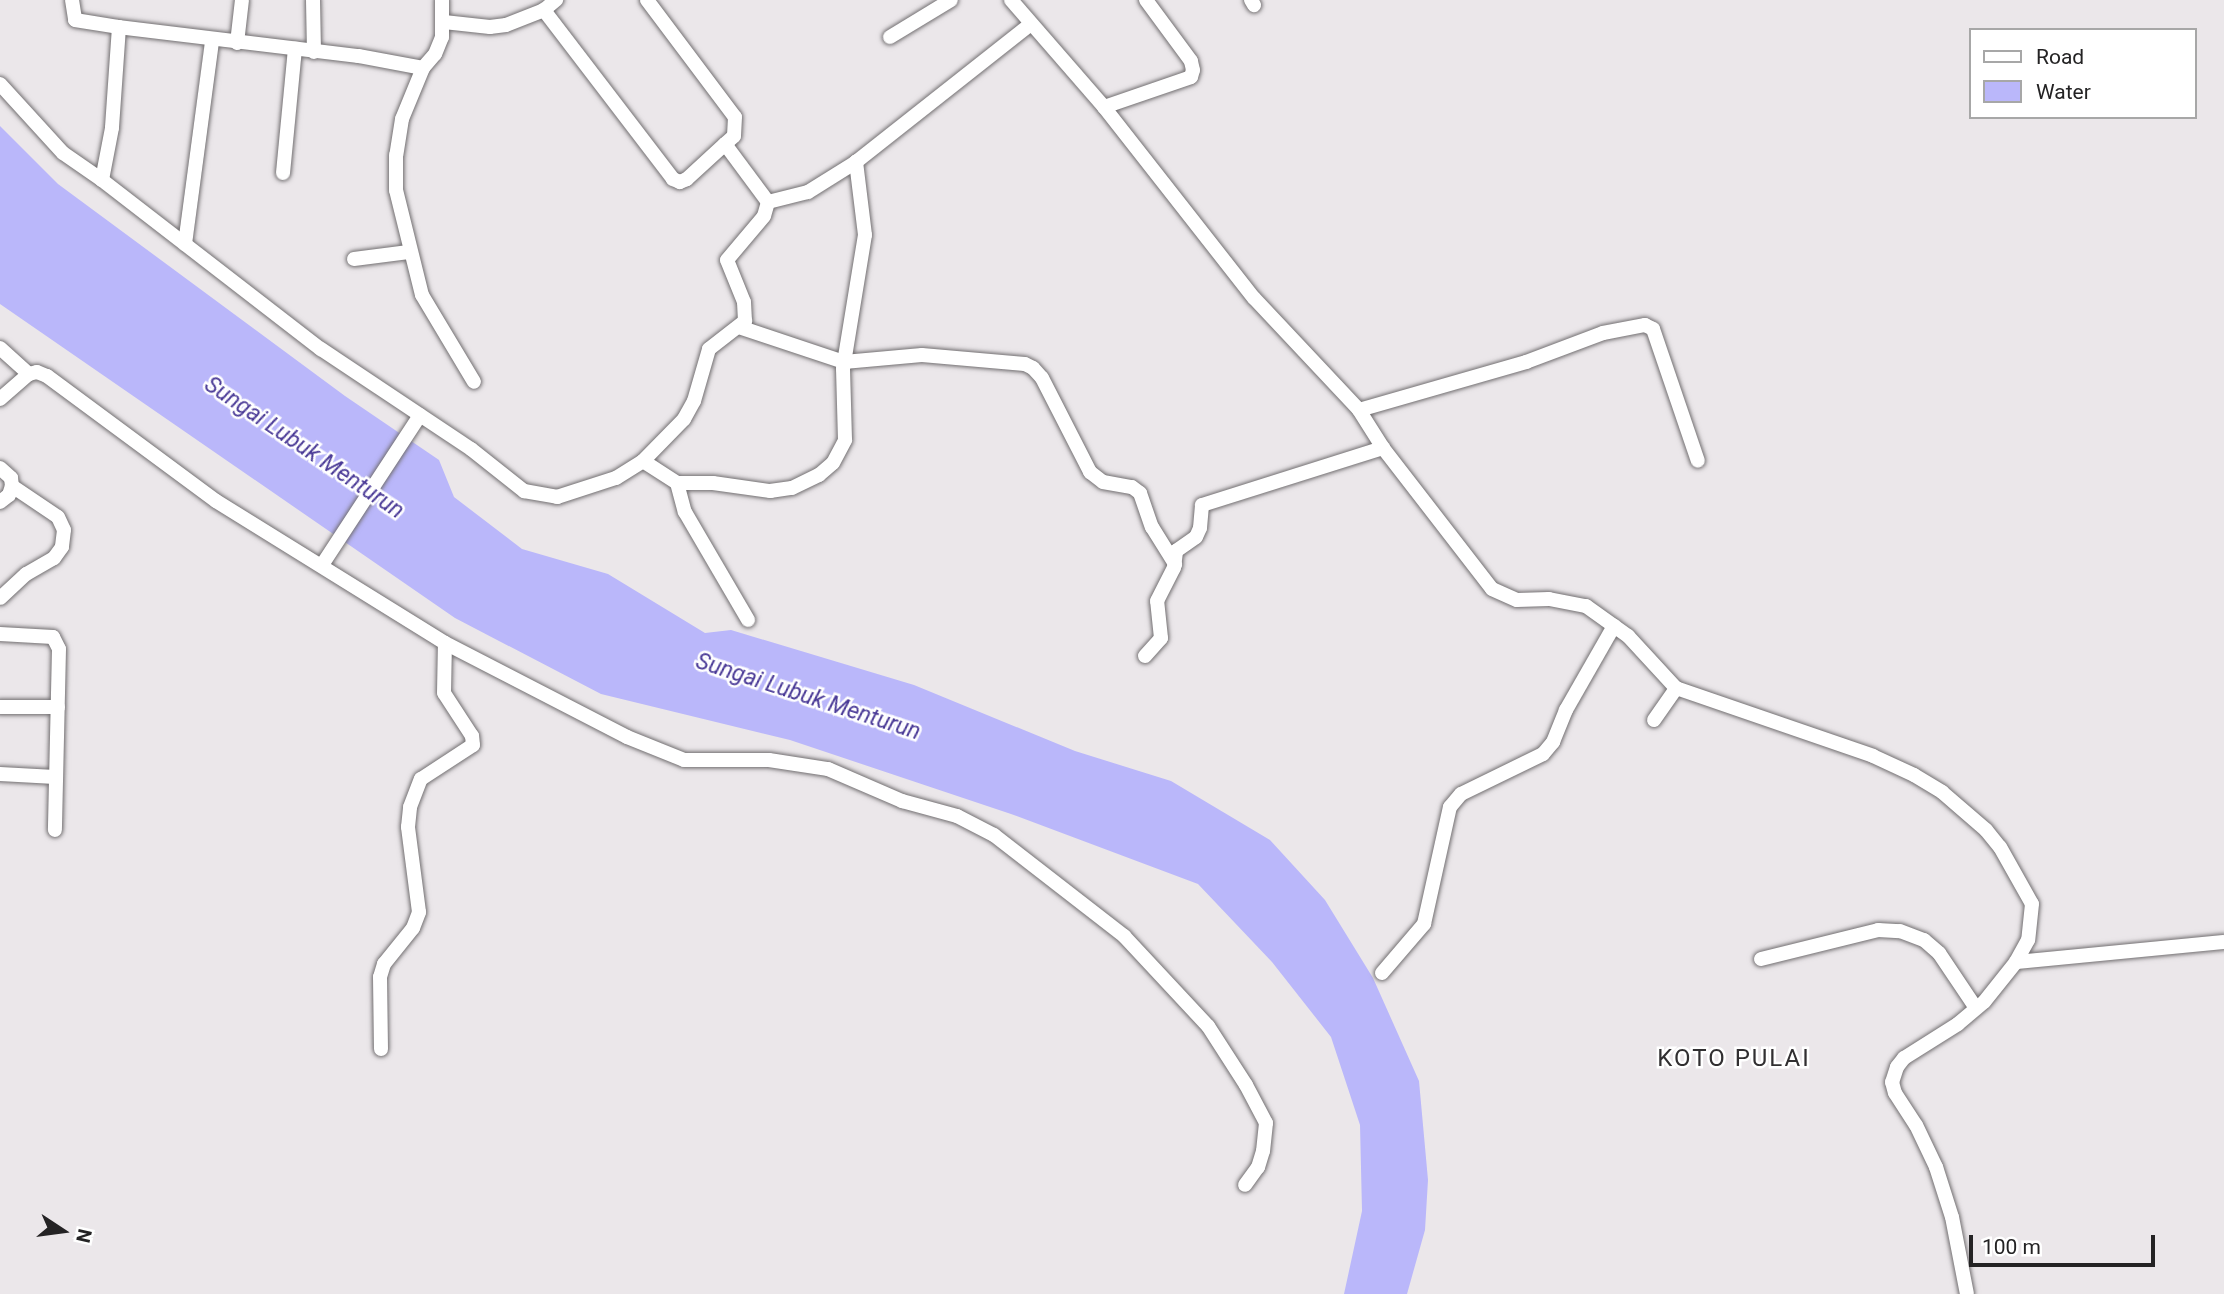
<!DOCTYPE html>
<style>
body{margin:0}
#map{position:relative;width:2224px;height:1294px;overflow:hidden;background:#ebe7ea;font-family:Roboto,sans-serif}
div>[style]{position:absolute}
.water>*{inset:0;background:#bab7fa}
.roads{filter:drop-shadow(0 0 2px #726f71) drop-shadow(0 0 2px #726f71)}
.street>*{height:14px;margin:-7px;padding:0 7px;transform-origin:7px;border-radius:7px;background:#fff}
span{translate:-50% -50%;white-space:nowrap;text-align:center;line-height:1.15;-webkit-text-stroke:5px #fff;paint-order:stroke}
.water-label{font-size:23px;color:#493996;font-style:italic}
.quarter-label{font-size:24px;color:#312f31;letter-spacing:2px}
.legend{position:absolute;left:1969px;top:28px;width:228px;height:91px;box-sizing:border-box;background:#fff;border:2px solid #a7a7a7;margin:0;padding:9px 12px;list-style:none;font-size:21px;color:#242324}
.legend li{display:flex;align-items:center;gap:14px;height:35px}
.legend b{width:35px;border:2px solid #a7a7a7}
.north{position:absolute;left:28px;top:1196px;width:70px;height:70px;-webkit-text-stroke:5px #fff;paint-order:stroke;rotate:103deg;font-size:19px;font-weight:700;line-height:28px;text-align:center;color:#242324}
.north::after{content:'';display:block;margin:auto;width:24px;height:32px;background:#242324;clip-path:polygon(50% 0,100% 100%,50% 72%,0 100%)}
.scale{position:absolute;left:1969px;top:1235px;width:186px;height:32px;box-sizing:border-box;border:4px solid #242324;border-top:0;padding-left:9px;font-size:21px;line-height:24px;white-space:nowrap;color:#242324;-webkit-text-stroke:5px #fff;paint-order:stroke}
</style>
<div id="map">
<div class="water">
<i style="clip-path:polygon(0 126px,58px 184px,345px 396px,439px 460px,454px 497px,522px 549px,608px 574px,705px 633px,731px 630px,914px 685px,1075px 751px,1171px 781px,1270px 840px,1325px 900px,1373px 978px,1419px 1081px,1428px 1180px,1425px 1230px,1407px 1294px,1344px 1294px,1362px 1211px,1360px 1125px,1331px 1037px,1272px 962px,1198px 884px,1011px 814px,790px 740px,601px 694px,455px 618px,0 304px)"></i>
</div>
<div class="roads">
<div class="street">
<i style="left:72px;top:0;width:20px;rotate:81deg"></i>
<i style="left:75px;top:20px;width:45px;rotate:9deg"></i>
<i style="left:313px;top:0;width:52px;rotate:88.9deg"></i>
<i style="left:442px;top:0;width:37px;rotate:90deg"></i>
<i style="left:442px;top:37px;width:18px;rotate:112deg"></i>
<i style="left:435px;top:54px;width:18px;rotate:131deg"></i>
<i style="left:423px;top:68px;width:55px;rotate:112.4deg"></i>
<i style="left:402px;top:119px;width:36px;rotate:99deg"></i>
<i style="left:396px;top:155px;width:35px;rotate:90deg"></i>
<i style="left:396px;top:190px;width:108px;rotate:76.1deg"></i>
<i style="left:422px;top:295px;width:101px;rotate:59.1deg"></i>
<i style="left:647px;top:0;width:146px;rotate:53.1deg"></i>
<i style="left:735px;top:117px;width:19px;rotate:93deg"></i>
<i style="left:734px;top:136px;width:12px;rotate:138deg"></i>
<i style="left:1011px;top:0;width:142px;rotate:49deg"></i>
<i style="left:1104px;top:107px;width:243px;rotate:51.9deg"></i>
<i style="left:1254px;top:298px;width:154px;rotate:46.8deg"></i>
<i style="left:1359px;top:410px;width:45px;rotate:57.7deg"></i>
<i style="left:1383px;top:448px;width:178px;rotate:52.3deg"></i>
<i style="left:1492px;top:589px;width:27px;rotate:24deg"></i>
<i style="left:1517px;top:600px;width:32px;rotate:-2deg"></i>
<i style="left:1549px;top:599px;width:38px;rotate:11deg"></i>
<i style="left:1586px;top:606px;width:52px;rotate:35.5deg"></i>
<i style="left:1628px;top:636px;width:71px;rotate:47.3deg"></i>
<i style="left:1676px;top:688px;width:208px;rotate:19deg"></i>
<i style="left:1873px;top:756px;width:45px;rotate:24.9deg"></i>
<i style="left:1914px;top:775px;width:33px;rotate:31deg"></i>
<i style="left:1942px;top:792px;width:58px;rotate:40.8deg"></i>
<i style="left:1986px;top:830px;width:22px;rotate:51deg"></i>
<i style="left:2000px;top:847px;width:65px;rotate:60.7deg"></i>
<i style="left:2032px;top:904px;width:36px;rotate:96deg"></i>
<i style="left:2028px;top:940px;width:25px;rotate:119deg"></i>
<i style="left:2016px;top:962px;width:51px;rotate:128.7deg"></i>
<i style="left:1984px;top:1002px;width:34px;rotate:140deg"></i>
<i style="left:1958px;top:1024px;width:64px;rotate:147.8deg"></i>
<i style="left:1904px;top:1058px;width:11px;rotate:128deg"></i>
<i style="left:1897px;top:1067px;width:16px;rotate:108deg"></i>
<i style="left:1892px;top:1082px;width:11px;rotate:75deg"></i>
<i style="left:1895px;top:1093px;width:38px;rotate:57deg"></i>
<i style="left:1916px;top:1125px;width:47px;rotate:64.5deg"></i>
<i style="left:1936px;top:1167px;width:52px;rotate:72.3deg"></i>
<i style="left:1952px;top:1217px;width:78px;rotate:79deg"></i>
<i style="left:1251px;top:0;width:6px;rotate:59deg"></i>
<i style="left:444px;top:22px;width:46px;rotate:6.2deg"></i>
<i style="left:490px;top:27px;width:16px;rotate:-7deg"></i>
<i style="left:506px;top:25px;width:41px;rotate:-21.5deg"></i>
<i style="left:544px;top:10px;width:16px;rotate:-40deg"></i>
<i style="left:890px;top:37px;width:71px;rotate:-31.2deg"></i>
<i style="left:237px;top:43px;width:43px;rotate:-83.4deg"></i>
<i style="left:423px;top:68px;width:66px;rotate:-169.5deg"></i>
<i style="left:358px;top:56px;width:241px;rotate:-173.1deg"></i>
<i style="left:119px;top:27px;width:101px;rotate:94deg"></i>
<i style="left:112px;top:128px;width:53px;rotate:100.9deg"></i>
<i style="left:102px;top:180px;width:277px;rotate:37.7deg"></i>
<i style="left:321px;top:349px;width:180px;rotate:33.7deg"></i>
<i style="left:471px;top:449px;width:68px;rotate:38.4deg"></i>
<i style="left:524px;top:491px;width:34px;rotate:10deg"></i>
<i style="left:557px;top:497px;width:62px;rotate:-17.9deg"></i>
<i style="left:616px;top:478px;width:32px;rotate:-32deg"></i>
<i style="left:643px;top:461px;width:59px;rotate:-45.7deg"></i>
<i style="left:684px;top:419px;width:21px;rotate:-61deg"></i>
<i style="left:694px;top:401px;width:54px;rotate:-73.9deg"></i>
<i style="left:709px;top:349px;width:46px;rotate:-37.9deg"></i>
<i style="left:745px;top:321px;width:19px;rotate:-93deg"></i>
<i style="left:744px;top:302px;width:45px;rotate:-112deg"></i>
<i style="left:727px;top:260px;width:57px;rotate:-49.9deg"></i>
<i style="left:764px;top:216px;width:15px;rotate:-74deg"></i>
<i style="left:768px;top:202px;width:72px;rotate:-126.6deg"></i>
<i style="left:725px;top:144px;width:52px;rotate:137.4deg"></i>
<i style="left:687px;top:179px;width:8px;rotate:157deg"></i>
<i style="left:680px;top:182px;width:8px;rotate:-157deg"></i>
<i style="left:673px;top:179px;width:213px;rotate:-127.4deg"></i>
<i style="left:0;top:84px;width:93px;rotate:47.6deg"></i>
<i style="left:63px;top:153px;width:47px;rotate:34.7deg"></i>
<i style="left:1104px;top:107px;width:92px;rotate:-19deg"></i>
<i style="left:1191px;top:77px;width:7px;rotate:-74deg"></i>
<i style="left:1193px;top:70px;width:9px;rotate:-103deg"></i>
<i style="left:1191px;top:61px;width:76px;rotate:-126.4deg"></i>
<i style="left:283px;top:173px;width:125px;rotate:-84.5deg"></i>
<i style="left:768px;top:202px;width:41px;rotate:-14deg"></i>
<i style="left:808px;top:192px;width:57px;rotate:-32deg"></i>
<i style="left:185px;top:244px;width:205px;rotate:-82.4deg"></i>
<i style="left:354px;top:259px;width:55px;rotate:-7.3deg"></i>
<i style="left:739px;top:327px;width:111px;rotate:18.4deg"></i>
<i style="left:844px;top:362px;width:78px;rotate:-5.1deg"></i>
<i style="left:922px;top:355px;width:103px;rotate:5deg"></i>
<i style="left:1025px;top:364px;width:9px;rotate:27deg"></i>
<i style="left:1033px;top:368px;width:13px;rotate:48deg"></i>
<i style="left:1042px;top:378px;width:106px;rotate:62.9deg"></i>
<i style="left:1090px;top:472px;width:16px;rotate:38deg"></i>
<i style="left:1103px;top:482px;width:29px;rotate:10deg"></i>
<i style="left:1132px;top:487px;width:10px;rotate:37deg"></i>
<i style="left:1140px;top:493px;width:36px;rotate:71deg"></i>
<i style="left:1152px;top:527px;width:44px;rotate:58.1deg"></i>
<i style="left:0;top:348px;width:39px;rotate:42deg"></i>
<i style="left:0;top:399px;width:38px;rotate:-41deg"></i>
<i style="left:29px;top:374px;width:8px;rotate:-14deg"></i>
<i style="left:37px;top:372px;width:11px;rotate:22deg"></i>
<i style="left:47px;top:376px;width:210px;rotate:36.5deg"></i>
<i style="left:216px;top:501px;width:269px;rotate:31.8deg"></i>
<i style="left:445px;top:643px;width:205px;rotate:27.3deg"></i>
<i style="left:627px;top:737px;width:61px;rotate:22deg"></i>
<i style="left:684px;top:760px;width:85px"></i>
<i style="left:769px;top:760px;width:60px;rotate:8.7deg"></i>
<i style="left:828px;top:769px;width:81px;rotate:23.4deg"></i>
<i style="left:902px;top:801px;width:57px;rotate:15.3deg"></i>
<i style="left:957px;top:816px;width:42px;rotate:27.2deg"></i>
<i style="left:994px;top:835px;width:165px;rotate:37.8deg"></i>
<i style="left:1124px;top:936px;width:123px;rotate:47deg"></i>
<i style="left:1208px;top:1026px;width:70px;rotate:57.2deg"></i>
<i style="left:1246px;top:1085px;width:43px;rotate:62.2deg"></i>
<i style="left:1266px;top:1123px;width:28px;rotate:96deg"></i>
<i style="left:1263px;top:1151px;width:17px;rotate:107deg"></i>
<i style="left:1258px;top:1167px;width:22px;rotate:126deg"></i>
<i style="left:1359px;top:410px;width:174px;rotate:-16deg"></i>
<i style="left:1526px;top:362px;width:82px;rotate:-20.6deg"></i>
<i style="left:1603px;top:333px;width:43px;rotate:-10.8deg"></i>
<i style="left:1645px;top:325px;width:9px;rotate:27deg"></i>
<i style="left:1653px;top:329px;width:139px;rotate:71.2deg"></i>
<i style="left:643px;top:461px;width:40px;rotate:32.9deg"></i>
<i style="left:677px;top:483px;width:36px"></i>
<i style="left:713px;top:483px;width:58px;rotate:8deg"></i>
<i style="left:770px;top:491px;width:22px;rotate:-8deg"></i>
<i style="left:792px;top:488px;width:30px;rotate:-26deg"></i>
<i style="left:819px;top:475px;width:18px;rotate:-41deg"></i>
<i style="left:833px;top:463px;width:26px;rotate:-62deg"></i>
<i style="left:845px;top:440px;width:71px;rotate:-91.6deg"></i>
<i style="left:843px;top:369px;width:136px;rotate:-80.7deg"></i>
<i style="left:865px;top:235px;width:74px;rotate:-97deg"></i>
<i style="left:856px;top:162px;width:223px;rotate:-38.3deg"></i>
<i style="left:0;top:468px;width:15px;rotate:42deg"></i>
<i style="left:11px;top:478px;width:8px;rotate:83deg"></i>
<i style="left:12px;top:486px;width:55px;rotate:34deg"></i>
<i style="left:58px;top:517px;width:14px;rotate:65deg"></i>
<i style="left:64px;top:530px;width:17px;rotate:97deg"></i>
<i style="left:62px;top:547px;width:14px;rotate:126deg"></i>
<i style="left:54px;top:558px;width:32px;rotate:150deg"></i>
<i style="left:26px;top:574px;width:35px;rotate:137deg"></i>
<i style="left:677px;top:483px;width:30px;rotate:75deg"></i>
<i style="left:685px;top:512px;width:125px;rotate:59.7deg"></i>
<i style="left:0;top:502px;width:11px;rotate:-38deg"></i>
<i style="left:9px;top:495px;width:9px;rotate:-72deg"></i>
<i style="left:322px;top:565px;width:179px;rotate:-56.8deg"></i>
<i style="left:0;top:634px;width:53px;rotate:3.2deg"></i>
<i style="left:53px;top:637px;width:13px;rotate:63deg"></i>
<i style="left:59px;top:649px;width:181px;rotate:91.3deg"></i>
<i style="left:1145px;top:656px;width:24px;rotate:-48deg"></i>
<i style="left:1161px;top:638px;width:37px;rotate:-96deg"></i>
<i style="left:1157px;top:601px;width:37px;rotate:-63deg"></i>
<i style="left:1174px;top:568px;width:17px;rotate:-83deg"></i>
<i style="left:1176px;top:551px;width:24px;rotate:-35deg"></i>
<i style="left:1196px;top:537px;width:10px;rotate:-66deg"></i>
<i style="left:1200px;top:528px;width:23px;rotate:-85deg"></i>
<i style="left:1202px;top:505px;width:190px;rotate:-17.5deg"></i>
<i style="left:0;top:707px;width:58px"></i>
<i style="left:1654px;top:720px;width:39px;rotate:-55deg"></i>
<i style="left:0;top:774px;width:55px;rotate:3.1deg"></i>
<i style="left:1761px;top:959px;width:121px;rotate:-13.9deg"></i>
<i style="left:1878px;top:930px;width:22px;rotate:3deg"></i>
<i style="left:1900px;top:931px;width:26px;rotate:21deg"></i>
<i style="left:1924px;top:940px;width:20px;rotate:41deg"></i>
<i style="left:1939px;top:953px;width:66px;rotate:56.1deg"></i>
<i style="left:2016px;top:962px;width:209px;rotate:-5.5deg"></i>
<i style="left:1382px;top:973px;width:65px;rotate:-49.4deg"></i>
<i style="left:1424px;top:924px;width:120px;rotate:-77.5deg"></i>
<i style="left:1450px;top:807px;width:17px;rotate:-50deg"></i>
<i style="left:1461px;top:794px;width:91px;rotate:-26deg"></i>
<i style="left:1543px;top:754px;width:16px;rotate:-50deg"></i>
<i style="left:1553px;top:742px;width:35px;rotate:-68deg"></i>
<i style="left:1566px;top:710px;width:97px;rotate:-60.3deg"></i>
<i style="left:381px;top:1049px;width:72px;rotate:-90.8deg"></i>
<i style="left:380px;top:977px;width:14px;rotate:-73deg"></i>
<i style="left:384px;top:964px;width:46px;rotate:-51.1deg"></i>
<i style="left:413px;top:928px;width:17px;rotate:-69deg"></i>
<i style="left:419px;top:912px;width:86px;rotate:-97.4deg"></i>
<i style="left:408px;top:827px;width:20px;rotate:-84deg"></i>
<i style="left:410px;top:807px;width:30px;rotate:-69deg"></i>
<i style="left:421px;top:779px;width:62px;rotate:-33.2deg"></i>
<i style="left:473px;top:745px;width:9px;rotate:-96deg"></i>
<i style="left:472px;top:736px;width:51px;rotate:-123.1deg"></i>
<i style="left:444px;top:693px;width:50px;rotate:-88.9deg"></i>
</div>
</div>
<div class="water-label">
<span style="left:304px;top:448px;rotate:34deg">Sungai Lubuk Menturun</span>
<span style="left:808px;top:697px;rotate:18deg">Sungai Lubuk Menturun</span>
</div>
<div class="quarter-label">
<span style="left:1734px;top:1059px">KOTO PULAI</span>
</div>
<ul class="legend">
<li><b style="height:9px;background:#fff"></b>Road</li>
<li><b style="height:19px;background:#bab7fa"></b>Water</li>
</ul>
<div class="north">N</div>
<div class="scale">100 m</div>
</div>
